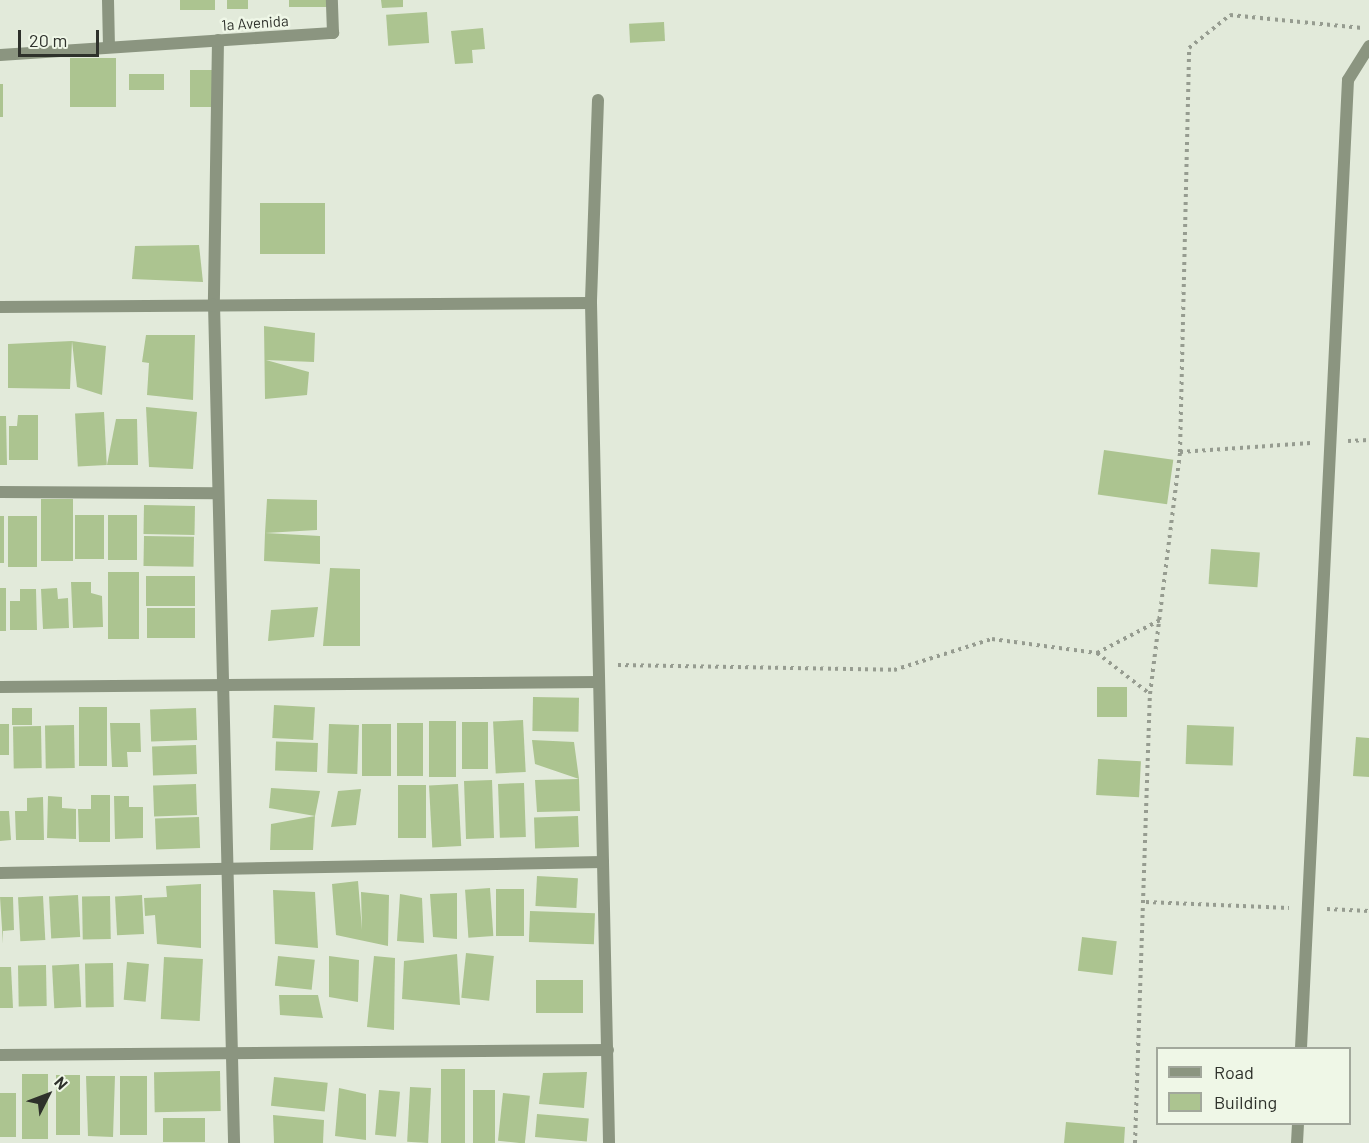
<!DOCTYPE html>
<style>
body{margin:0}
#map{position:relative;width:1369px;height:1143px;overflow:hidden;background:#e2eada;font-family:Barlow,sans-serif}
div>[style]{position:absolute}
.building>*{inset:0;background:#acc490;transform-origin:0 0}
.path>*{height:4px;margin-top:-2px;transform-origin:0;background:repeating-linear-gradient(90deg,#969c90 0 3px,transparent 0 7.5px)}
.street>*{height:12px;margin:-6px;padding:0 6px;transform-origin:6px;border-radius:6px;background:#8b9580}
span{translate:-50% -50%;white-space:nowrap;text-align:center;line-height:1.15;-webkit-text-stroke:5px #eff7e7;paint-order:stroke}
.street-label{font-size:15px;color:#2e312b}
.legend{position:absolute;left:1156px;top:1047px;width:195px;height:78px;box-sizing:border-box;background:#eff7e7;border:2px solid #a2a89c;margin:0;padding:8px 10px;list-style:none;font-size:18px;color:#2e312b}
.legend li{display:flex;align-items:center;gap:12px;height:30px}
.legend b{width:30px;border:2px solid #a2a89c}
.north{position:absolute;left:18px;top:1065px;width:60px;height:60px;-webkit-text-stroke:4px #eff7e7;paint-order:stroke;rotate:48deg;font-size:16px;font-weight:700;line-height:24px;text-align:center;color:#2e312b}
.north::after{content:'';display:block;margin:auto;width:21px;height:27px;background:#2e312b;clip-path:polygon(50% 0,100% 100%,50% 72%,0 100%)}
.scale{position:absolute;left:18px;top:30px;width:81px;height:27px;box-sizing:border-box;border:3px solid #2e312b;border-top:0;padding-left:8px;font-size:18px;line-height:21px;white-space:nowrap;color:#2e312b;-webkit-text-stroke:4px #eff7e7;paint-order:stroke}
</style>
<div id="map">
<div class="building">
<i style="left:180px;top:0;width:35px;height:10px"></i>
<i style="left:227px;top:0;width:21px;height:9px"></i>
<i style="left:289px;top:0;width:38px;height:7px"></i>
<i style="clip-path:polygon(381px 0,403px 0,403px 7px,382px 8px)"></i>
<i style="left:427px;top:12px;width:31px;height:41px;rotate:86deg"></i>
<i style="left:664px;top:22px;width:19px;height:35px;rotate:87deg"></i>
<i style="clip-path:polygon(483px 28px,485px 49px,472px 50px,473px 63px,455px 64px,451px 31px)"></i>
<i style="left:70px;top:58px;width:46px;height:49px"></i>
<i style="left:190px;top:70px;width:22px;height:37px"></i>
<i style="left:129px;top:74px;width:35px;height:16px"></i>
<i style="left:0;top:84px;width:3px;height:33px"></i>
<i style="left:260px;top:203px;width:65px;height:51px"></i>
<i style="clip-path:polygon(199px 245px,203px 282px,132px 279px,135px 246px)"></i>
<i style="clip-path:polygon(264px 326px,315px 333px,314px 362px,266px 360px,309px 372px,307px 395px,265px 399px)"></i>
<i style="clip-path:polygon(146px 335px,195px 335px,193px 400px,147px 395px,149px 363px,142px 362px)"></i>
<i style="clip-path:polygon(72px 341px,70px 389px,8px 388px,8px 344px,72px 341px,106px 346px,102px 395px,77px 387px)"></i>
<i style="clip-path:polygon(146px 407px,197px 412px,193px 469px,149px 467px)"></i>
<i style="left:104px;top:412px;width:53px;height:29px;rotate:87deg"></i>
<i style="clip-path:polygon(18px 415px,38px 415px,38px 460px,9px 460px,9px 426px,17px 426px)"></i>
<i style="clip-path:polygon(0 416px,6px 416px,7px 465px,0 465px)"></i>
<i style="clip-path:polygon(116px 419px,137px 419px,138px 465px,107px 465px)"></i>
<i style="left:1104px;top:450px;width:70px;height:45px;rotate:8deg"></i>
<i style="left:41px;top:499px;width:32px;height:62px"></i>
<i style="clip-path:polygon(267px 499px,317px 500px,317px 530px,265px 533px,320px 536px,320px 564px,264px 561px,265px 533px)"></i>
<i style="left:144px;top:505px;width:51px;height:29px;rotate:1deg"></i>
<i style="left:75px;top:515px;width:29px;height:44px"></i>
<i style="left:108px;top:515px;width:29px;height:45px"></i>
<i style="left:0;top:516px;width:4px;height:47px"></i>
<i style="left:8px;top:516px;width:29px;height:51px"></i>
<i style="left:144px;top:536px;width:50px;height:30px;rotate:1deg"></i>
<i style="left:1211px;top:549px;width:49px;height:35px;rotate:4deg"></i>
<i style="clip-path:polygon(330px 568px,360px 569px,360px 646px,323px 646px)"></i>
<i style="left:108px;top:572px;width:31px;height:67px"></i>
<i style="left:146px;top:576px;width:49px;height:30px"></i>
<i style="clip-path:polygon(71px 582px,91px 582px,91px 593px,102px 596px,103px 627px,73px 628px)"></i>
<i style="left:0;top:588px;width:6px;height:43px"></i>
<i style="clip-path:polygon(57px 588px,58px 599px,68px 598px,69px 628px,43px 629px,41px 589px)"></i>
<i style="clip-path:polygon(20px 589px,36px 589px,37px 630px,10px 630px,10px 601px,20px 601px)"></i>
<i style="clip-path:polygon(318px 607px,314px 637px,268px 641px,271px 610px)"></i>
<i style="left:147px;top:608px;width:48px;height:30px"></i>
<i style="left:1097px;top:687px;width:30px;height:30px"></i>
<i style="left:533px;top:697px;width:46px;height:34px;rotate:1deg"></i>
<i style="left:274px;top:705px;width:41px;height:33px;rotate:3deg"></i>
<i style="left:79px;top:707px;width:28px;height:59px"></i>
<i style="left:12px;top:708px;width:20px;height:17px"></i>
<i style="left:196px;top:708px;width:32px;height:46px;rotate:88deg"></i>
<i style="left:523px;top:720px;width:52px;height:30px;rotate:87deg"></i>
<i style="left:429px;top:721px;width:27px;height:56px"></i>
<i style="left:462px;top:722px;width:26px;height:47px"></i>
<i style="clip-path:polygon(110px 723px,140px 723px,141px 752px,127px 752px,128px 767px,112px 767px)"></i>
<i style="left:397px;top:723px;width:26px;height:53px"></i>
<i style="left:0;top:724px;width:9px;height:31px"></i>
<i style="left:329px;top:724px;width:30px;height:49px;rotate:2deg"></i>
<i style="left:362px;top:724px;width:29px;height:52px"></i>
<i style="left:74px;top:725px;width:43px;height:29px;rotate:89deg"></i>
<i style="left:1187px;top:725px;width:47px;height:39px;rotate:2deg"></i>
<i style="left:41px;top:726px;width:42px;height:28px;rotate:89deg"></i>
<i style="clip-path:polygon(1356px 737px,1369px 738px,1369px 777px,1353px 776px)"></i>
<i style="clip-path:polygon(532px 740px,574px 742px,579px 779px,580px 811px,537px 812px,535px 780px,579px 779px,535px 764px)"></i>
<i style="left:318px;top:743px;width:29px;height:42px;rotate:92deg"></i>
<i style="left:196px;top:745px;width:29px;height:44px;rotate:88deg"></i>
<i style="left:1098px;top:759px;width:43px;height:36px;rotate:3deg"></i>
<i style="left:492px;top:780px;width:58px;height:28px;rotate:88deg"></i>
<i style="left:524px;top:783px;width:54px;height:26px;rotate:88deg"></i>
<i style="left:196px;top:784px;width:31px;height:43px;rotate:88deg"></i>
<i style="left:458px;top:784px;width:62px;height:29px;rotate:87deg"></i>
<i style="left:398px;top:785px;width:28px;height:53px"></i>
<i style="clip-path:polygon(271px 788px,320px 791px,315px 816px,269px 808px)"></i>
<i style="clip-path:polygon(361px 789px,356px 825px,331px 827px,338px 791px)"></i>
<i style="clip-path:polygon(91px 795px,110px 795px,110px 842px,79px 842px,78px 809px,91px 809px)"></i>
<i style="clip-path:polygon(48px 796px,62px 797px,62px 808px,76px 809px,76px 839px,47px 838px)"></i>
<i style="clip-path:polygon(114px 796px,129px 796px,129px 807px,143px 807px,143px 838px,115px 839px)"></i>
<i style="clip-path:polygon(43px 797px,44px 840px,16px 840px,15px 811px,27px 811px,27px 798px)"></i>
<i style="clip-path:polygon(0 811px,9px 811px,11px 840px,0 841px)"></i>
<i style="clip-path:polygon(315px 816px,313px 850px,270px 850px,271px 824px)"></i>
<i style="left:578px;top:816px;width:31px;height:44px;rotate:88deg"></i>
<i style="left:199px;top:817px;width:31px;height:44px;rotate:88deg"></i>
<i style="left:537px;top:876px;width:41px;height:30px;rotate:3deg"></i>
<i style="clip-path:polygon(358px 881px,362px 930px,361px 892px,389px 895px,388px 946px,336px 935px,332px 884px)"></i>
<i style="clip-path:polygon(201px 884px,201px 948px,157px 944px,155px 915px,145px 916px,144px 898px,167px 897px,166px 886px)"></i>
<i style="left:490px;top:888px;width:48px;height:25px;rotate:86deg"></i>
<i style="left:496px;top:889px;width:28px;height:47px"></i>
<i style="clip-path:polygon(273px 890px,315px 892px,318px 948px,275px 944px)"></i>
<i style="clip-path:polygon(457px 893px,457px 939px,433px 937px,430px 894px)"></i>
<i style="clip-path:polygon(400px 894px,422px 898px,424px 943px,397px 941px)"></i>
<i style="left:78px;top:895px;width:42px;height:29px;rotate:87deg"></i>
<i style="left:142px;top:895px;width:39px;height:27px;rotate:87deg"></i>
<i style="left:43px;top:896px;width:44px;height:25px;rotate:87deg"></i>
<i style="left:110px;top:896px;width:43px;height:28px;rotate:89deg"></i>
<i style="clip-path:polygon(0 897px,13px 897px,14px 930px,3px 931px,3px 944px)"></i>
<i style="left:530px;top:911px;width:65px;height:31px;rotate:2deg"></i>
<i style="left:1082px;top:937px;width:35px;height:34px;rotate:7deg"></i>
<i style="left:466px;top:953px;width:28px;height:45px;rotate:6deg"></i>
<i style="clip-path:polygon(457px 954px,460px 1005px,402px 999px,404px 961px)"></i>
<i style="left:278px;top:956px;width:37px;height:30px;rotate:6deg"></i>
<i style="clip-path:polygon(329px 956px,359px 960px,358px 1002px,329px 997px)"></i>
<i style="clip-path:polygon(374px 956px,395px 958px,394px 1030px,367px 1027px)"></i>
<i style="left:164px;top:957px;width:39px;height:62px;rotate:3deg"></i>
<i style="left:127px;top:962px;width:22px;height:38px;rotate:5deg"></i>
<i style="left:113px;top:963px;width:44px;height:28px;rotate:89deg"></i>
<i style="left:79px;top:964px;width:43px;height:27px;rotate:87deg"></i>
<i style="left:46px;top:965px;width:41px;height:28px;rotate:89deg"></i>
<i style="clip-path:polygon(0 967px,11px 967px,13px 1008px,0 1008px)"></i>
<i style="left:536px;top:980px;width:47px;height:33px"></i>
<i style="clip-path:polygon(279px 995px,318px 995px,323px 1018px,280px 1015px)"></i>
<i style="left:441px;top:1069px;width:24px;height:74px"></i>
<i style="left:220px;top:1071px;width:40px;height:66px;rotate:89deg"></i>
<i style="clip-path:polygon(587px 1072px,584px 1108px,539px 1104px,543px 1073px)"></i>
<i style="left:22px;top:1074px;width:26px;height:65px"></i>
<i style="left:56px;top:1075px;width:24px;height:60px"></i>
<i style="clip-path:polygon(86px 1076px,115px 1076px,113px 1137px,88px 1136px)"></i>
<i style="left:147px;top:1076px;width:59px;height:27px;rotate:90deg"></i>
<i style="left:274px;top:1077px;width:54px;height:29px;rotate:6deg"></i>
<i style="clip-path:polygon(339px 1088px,366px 1094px,366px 1140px,335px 1136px)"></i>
<i style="left:431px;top:1088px;width:55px;height:21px;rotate:93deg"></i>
<i style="left:379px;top:1090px;width:21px;height:45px;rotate:5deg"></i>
<i style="left:473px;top:1090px;width:22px;height:53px"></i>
<i style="left:0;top:1093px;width:16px;height:44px"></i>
<i style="left:503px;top:1093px;width:27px;height:48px;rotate:6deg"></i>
<i style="left:537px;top:1114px;width:52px;height:23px;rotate:5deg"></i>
<i style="clip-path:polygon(273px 1115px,324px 1120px,323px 1143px,274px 1143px)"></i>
<i style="left:163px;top:1118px;width:42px;height:24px"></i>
<i style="clip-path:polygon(1066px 1122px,1125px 1127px,1124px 1143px,1064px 1143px)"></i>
</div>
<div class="path">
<i style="left:1348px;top:441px;width:21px;rotate:-3deg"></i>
<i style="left:1180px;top:452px;width:131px;rotate:-3.9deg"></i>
<i style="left:1097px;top:653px;width:71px;rotate:-27.6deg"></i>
<i style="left:618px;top:665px;width:276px;rotate:1deg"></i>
<i style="left:894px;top:670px;width:103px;rotate:-17.6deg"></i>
<i style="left:992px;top:639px;width:106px;rotate:7.6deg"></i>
<i style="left:1097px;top:653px;width:67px;rotate:37.7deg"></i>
<i style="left:1146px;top:902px;width:143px;rotate:2.4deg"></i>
<i style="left:1327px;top:909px;width:42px;rotate:2.7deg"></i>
<i style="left:1135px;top:1143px;width:449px;rotate:-88.1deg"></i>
<i style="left:1150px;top:694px;width:244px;rotate:-82.9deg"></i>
<i style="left:1180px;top:452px;width:404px;rotate:-88.7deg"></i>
<i style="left:1189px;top:48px;width:53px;rotate:-38.8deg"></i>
<i style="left:1230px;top:15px;width:133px;rotate:5.6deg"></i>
</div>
<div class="street">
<i style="left:108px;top:0;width:47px;rotate:88.8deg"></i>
<i style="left:218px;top:40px;width:264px;rotate:90.9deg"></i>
<i style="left:214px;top:304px;width:839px;rotate:88.63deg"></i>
<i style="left:0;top:55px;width:334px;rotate:-3.8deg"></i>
<i style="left:333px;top:33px;width:33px;rotate:-92deg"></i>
<i style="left:598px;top:100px;width:203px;rotate:92deg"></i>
<i style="left:591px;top:303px;width:840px;rotate:88.77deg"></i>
<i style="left:0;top:307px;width:591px;rotate:-0.39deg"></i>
<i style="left:0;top:492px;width:218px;rotate:0.3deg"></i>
<i style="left:0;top:687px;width:599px;rotate:-0.48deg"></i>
<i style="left:0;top:873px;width:603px;rotate:-1.05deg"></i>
<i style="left:1301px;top:1048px;width:969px;rotate:-87.22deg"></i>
<i style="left:1348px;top:80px;width:40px;rotate:-58deg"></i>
<i style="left:0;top:1055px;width:608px;rotate:-0.47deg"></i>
<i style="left:1297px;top:1143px;width:19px;rotate:-87deg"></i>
</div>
<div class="street-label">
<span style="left:255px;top:23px;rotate:-4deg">1a Avenida</span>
</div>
<ul class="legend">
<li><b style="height:8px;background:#8b9580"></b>Road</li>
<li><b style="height:16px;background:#acc490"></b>Building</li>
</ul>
<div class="north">N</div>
<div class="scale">20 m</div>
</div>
